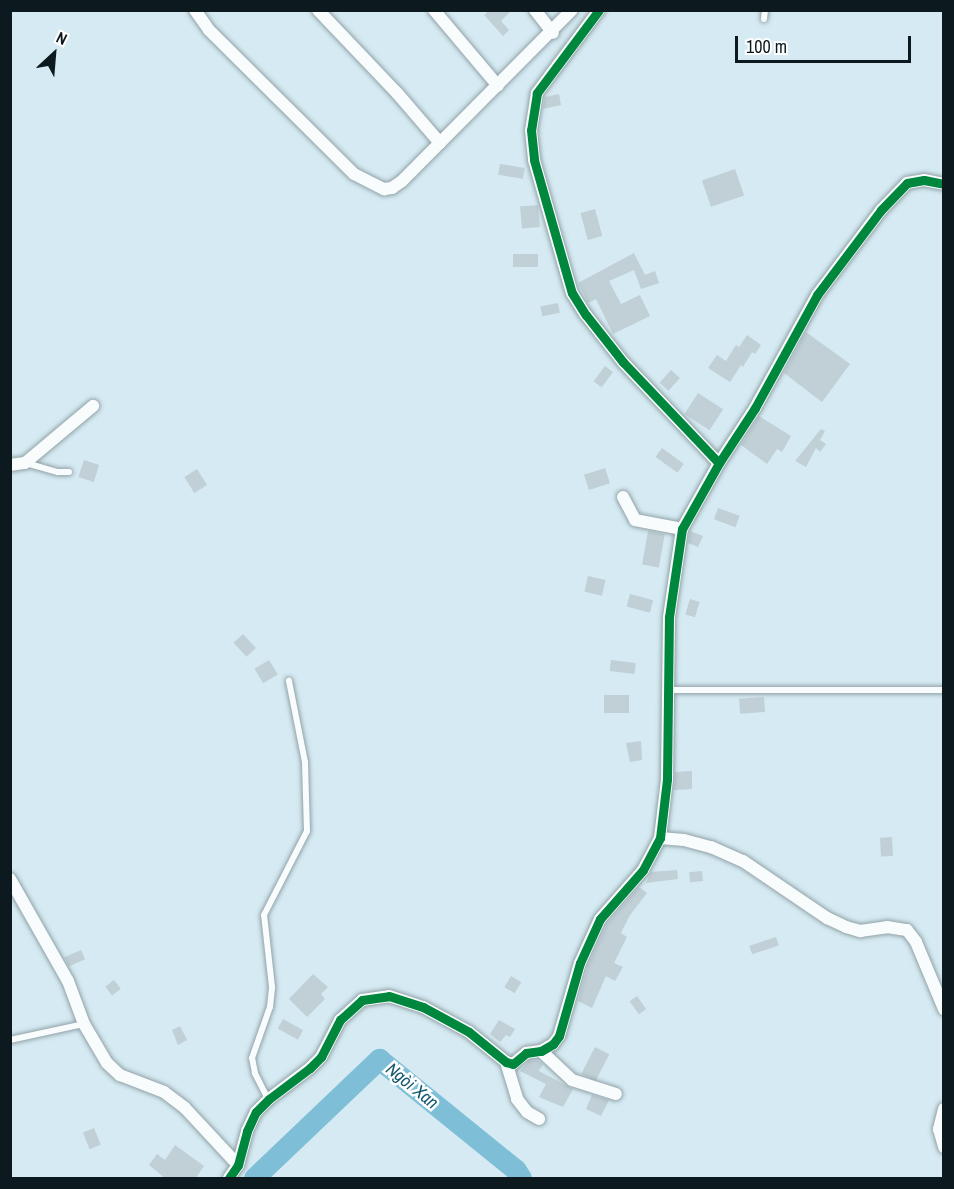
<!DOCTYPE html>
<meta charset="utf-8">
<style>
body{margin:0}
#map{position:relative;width:954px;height:1189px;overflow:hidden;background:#d5eaf2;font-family:"Archivo Narrow",sans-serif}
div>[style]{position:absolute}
.river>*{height:21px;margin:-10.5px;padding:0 10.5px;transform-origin:10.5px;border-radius:10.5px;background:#7ebfd7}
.building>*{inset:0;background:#c0d0d6;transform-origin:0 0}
.roads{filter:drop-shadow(0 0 2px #92a2a8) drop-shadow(0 0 2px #92a2a8)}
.lane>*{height:6px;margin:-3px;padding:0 3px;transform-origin:3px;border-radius:3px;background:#f9fcfd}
.street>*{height:12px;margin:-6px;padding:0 6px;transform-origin:6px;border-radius:6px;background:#f9fcfd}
.cycleway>*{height:9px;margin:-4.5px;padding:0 4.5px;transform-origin:4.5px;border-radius:4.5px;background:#00873e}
span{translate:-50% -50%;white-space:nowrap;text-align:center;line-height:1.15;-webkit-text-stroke:5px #fff;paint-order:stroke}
.water-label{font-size:18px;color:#12586d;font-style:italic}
.frame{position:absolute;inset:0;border:12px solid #0c1a1f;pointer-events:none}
.north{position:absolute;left:24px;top:24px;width:60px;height:60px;-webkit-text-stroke:4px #fff;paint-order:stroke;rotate:26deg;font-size:16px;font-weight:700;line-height:24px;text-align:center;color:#0c1a1f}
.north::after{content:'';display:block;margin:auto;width:21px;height:27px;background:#0c1a1f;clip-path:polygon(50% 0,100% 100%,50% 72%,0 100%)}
.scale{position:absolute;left:735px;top:36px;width:176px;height:27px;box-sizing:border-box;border:3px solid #0c1a1f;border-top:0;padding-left:8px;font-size:18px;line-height:21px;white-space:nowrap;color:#0c1a1f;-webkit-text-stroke:4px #fff;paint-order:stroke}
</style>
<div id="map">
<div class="river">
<i style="left:254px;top:1178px;width:173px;rotate:-43.6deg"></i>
<i style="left:379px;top:1059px;width:176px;rotate:39deg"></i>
<i style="left:516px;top:1170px;width:9px;rotate:58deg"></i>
</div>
<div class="building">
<i style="clip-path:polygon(490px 10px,512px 10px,501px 21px,509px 30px,503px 36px,484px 15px)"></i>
<i style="clip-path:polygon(559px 94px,561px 105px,543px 109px,545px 97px)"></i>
<i style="left:500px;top:164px;width:25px;height:11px;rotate:9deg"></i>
<i style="left:735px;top:169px;width:28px;height:35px;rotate:71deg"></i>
<i style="left:538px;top:205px;width:22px;height:18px;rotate:85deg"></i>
<i style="left:595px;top:209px;width:28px;height:15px;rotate:75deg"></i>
<i style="clip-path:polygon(634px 253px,645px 275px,655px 271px,659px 283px,641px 289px,634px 270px,609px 281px,621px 304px,640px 295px,650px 316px,613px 334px,596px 299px,588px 303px,578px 283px)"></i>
<i style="left:513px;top:254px;width:25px;height:13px"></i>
<i style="left:558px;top:303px;width:10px;height:18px;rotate:79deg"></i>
<i style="clip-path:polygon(806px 332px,850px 364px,822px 402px,784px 373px)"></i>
<i style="clip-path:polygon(747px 335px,761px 345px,755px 354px,752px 352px,743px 367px,741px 365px,730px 382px,708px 368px,717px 355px,726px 361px,736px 345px,739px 347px)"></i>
<i style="left:605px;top:366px;width:10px;height:19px;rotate:37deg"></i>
<i style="left:671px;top:370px;width:12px;height:17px;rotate:42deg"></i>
<i style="left:698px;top:393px;width:30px;height:25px;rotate:33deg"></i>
<i style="clip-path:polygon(759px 416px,791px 436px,782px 452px,777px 449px,767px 464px,741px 445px)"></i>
<i style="clip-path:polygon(821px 429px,825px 431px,820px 440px,826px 444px,820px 452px,816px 448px,806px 467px,795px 461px)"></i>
<i style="left:662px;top:448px;width:27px;height:11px;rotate:36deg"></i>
<i style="left:84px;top:460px;width:16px;height:18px;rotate:18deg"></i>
<i style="left:605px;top:468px;width:16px;height:22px;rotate:72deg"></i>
<i style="left:197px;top:469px;width:19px;height:15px;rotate:58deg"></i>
<i style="left:718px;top:508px;width:23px;height:12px;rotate:20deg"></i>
<i style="left:648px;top:531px;width:17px;height:34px;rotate:10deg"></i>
<i style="clip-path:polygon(690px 531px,703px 536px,698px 547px,688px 543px)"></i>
<i style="left:588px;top:576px;width:18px;height:16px;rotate:13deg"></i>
<i style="left:630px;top:594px;width:24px;height:13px;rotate:15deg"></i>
<i style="left:690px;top:599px;width:10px;height:16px;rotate:17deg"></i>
<i style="left:243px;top:634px;width:19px;height:13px;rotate:47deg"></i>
<i style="left:269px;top:660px;width:17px;height:17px;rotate:59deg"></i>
<i style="left:611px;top:660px;width:25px;height:11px;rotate:7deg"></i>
<i style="left:604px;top:695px;width:25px;height:18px"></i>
<i style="left:764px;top:697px;width:15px;height:25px;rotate:86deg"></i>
<i style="clip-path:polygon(641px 741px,642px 760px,630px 762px,626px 743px)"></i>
<i style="clip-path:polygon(692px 771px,692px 789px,674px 790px,675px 772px)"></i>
<i style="left:892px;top:837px;width:19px;height:12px;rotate:87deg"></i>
<i style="clip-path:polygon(677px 870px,678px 879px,646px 883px,651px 872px)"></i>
<i style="left:702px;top:871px;width:10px;height:13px;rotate:84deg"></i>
<i style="clip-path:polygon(639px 887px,647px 893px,630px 915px,621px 933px,627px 937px,614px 963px,623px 967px,615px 981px,606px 976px,592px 1008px,578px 1001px,588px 966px,607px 924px)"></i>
<i style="left:776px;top:937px;width:9px;height:28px;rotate:72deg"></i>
<i style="left:81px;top:950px;width:10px;height:18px;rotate:66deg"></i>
<i style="clip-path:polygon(313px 974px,328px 987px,321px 994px,325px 999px,307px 1017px,289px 999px)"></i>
<i style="left:511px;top:976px;width:12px;height:13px;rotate:31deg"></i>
<i style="left:114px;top:980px;width:11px;height:11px;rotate:52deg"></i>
<i style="left:637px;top:996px;width:16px;height:9px;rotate:55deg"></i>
<i style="left:283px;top:1019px;width:23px;height:11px;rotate:29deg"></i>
<i style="clip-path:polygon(499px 1020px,515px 1029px,510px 1037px,506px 1035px,500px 1042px,490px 1034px)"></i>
<i style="clip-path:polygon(180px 1026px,187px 1040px,178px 1045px,172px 1030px)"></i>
<i style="left:595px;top:1047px;width:16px;height:30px;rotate:27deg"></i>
<i style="clip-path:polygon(536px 1060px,543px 1064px,539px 1071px,573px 1089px,563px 1107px,539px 1097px,546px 1084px,520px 1071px,529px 1061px)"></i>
<i style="clip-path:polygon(592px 1095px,609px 1100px,601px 1116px,586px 1109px)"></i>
<i style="left:94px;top:1128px;width:18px;height:12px;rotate:68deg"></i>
<i style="clip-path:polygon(175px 1145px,204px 1166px,195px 1179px,166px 1179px,149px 1165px,157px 1154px,165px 1160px)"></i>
</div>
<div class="roads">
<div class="lane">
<i style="left:764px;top:19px;width:9px;rotate:-84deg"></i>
<i style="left:26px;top:463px;width:33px;rotate:16deg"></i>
<i style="left:58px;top:472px;width:11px"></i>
<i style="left:669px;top:690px;width:275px"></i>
<i style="left:10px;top:1040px;width:76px;rotate:-12.2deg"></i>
<i style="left:268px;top:1099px;width:29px;rotate:-117deg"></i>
<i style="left:255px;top:1073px;width:15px;rotate:-101deg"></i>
<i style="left:252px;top:1058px;width:54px;rotate:-70.6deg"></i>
<i style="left:270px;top:1007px;width:20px;rotate:-84deg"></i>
<i style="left:272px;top:987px;width:72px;rotate:-96.3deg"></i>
<i style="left:264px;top:915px;width:94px;rotate:-62.9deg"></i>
<i style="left:307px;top:831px;width:69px;rotate:-91.7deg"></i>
<i style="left:305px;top:762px;width:83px;rotate:-101.2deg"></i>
</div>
<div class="street">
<i style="left:195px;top:10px;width:24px;rotate:55deg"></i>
<i style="left:209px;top:30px;width:204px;rotate:44.8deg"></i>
<i style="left:354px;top:174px;width:34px;rotate:27deg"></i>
<i style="left:384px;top:189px;width:8px;rotate:-7deg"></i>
<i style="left:392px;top:188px;width:12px;rotate:-35deg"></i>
<i style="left:402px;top:181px;width:241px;rotate:-45.2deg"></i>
<i style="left:318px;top:10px;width:115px;rotate:46.4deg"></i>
<i style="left:397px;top:93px;width:66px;rotate:49.3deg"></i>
<i style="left:434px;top:10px;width:99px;rotate:49.9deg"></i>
<i style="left:535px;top:10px;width:29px;rotate:52deg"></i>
<i style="left:599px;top:10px;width:104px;rotate:126.8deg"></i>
<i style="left:537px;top:93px;width:37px;rotate:99deg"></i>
<i style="left:531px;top:130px;width:30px;rotate:84deg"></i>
<i style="left:534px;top:160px;width:138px;rotate:74.1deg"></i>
<i style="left:572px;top:293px;width:26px;rotate:58deg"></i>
<i style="left:586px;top:315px;width:60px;rotate:51.8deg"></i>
<i style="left:623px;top:362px;width:139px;rotate:46.5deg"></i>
<i style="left:10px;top:465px;width:15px;rotate:-8deg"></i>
<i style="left:25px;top:463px;width:89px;rotate:-40deg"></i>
<i style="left:623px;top:497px;width:26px;rotate:62deg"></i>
<i style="left:635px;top:520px;width:48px;rotate:10.8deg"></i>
<i style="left:660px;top:838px;width:24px;rotate:5deg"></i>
<i style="left:684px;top:840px;width:28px;rotate:15deg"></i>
<i style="left:711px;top:847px;width:35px;rotate:24deg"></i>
<i style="left:743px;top:861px;width:102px;rotate:34.2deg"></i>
<i style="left:827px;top:918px;width:21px;rotate:25deg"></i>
<i style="left:846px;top:927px;width:15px;rotate:16deg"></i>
<i style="left:860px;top:931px;width:27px;rotate:-8deg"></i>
<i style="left:887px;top:927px;width:20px;rotate:9deg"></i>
<i style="left:907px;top:930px;width:15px;rotate:53deg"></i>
<i style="left:916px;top:942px;width:73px;rotate:67.3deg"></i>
<i style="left:10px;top:879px;width:117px;rotate:60.4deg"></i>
<i style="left:68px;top:981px;width:46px;rotate:69.6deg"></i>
<i style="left:84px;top:1024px;width:45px;rotate:59.5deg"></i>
<i style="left:107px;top:1063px;width:18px;rotate:43deg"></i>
<i style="left:120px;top:1075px;width:47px;rotate:21.1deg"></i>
<i style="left:164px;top:1092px;width:26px;rotate:37deg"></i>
<i style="left:185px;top:1108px;width:78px;rotate:47.1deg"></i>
<i style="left:541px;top:1051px;width:42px;rotate:43.1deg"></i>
<i style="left:572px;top:1080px;width:46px;rotate:17.7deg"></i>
<i style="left:506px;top:1062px;width:39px;rotate:73deg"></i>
<i style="left:517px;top:1099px;width:16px;rotate:52deg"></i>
<i style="left:527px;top:1112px;width:14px;rotate:30deg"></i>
<i style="left:944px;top:1109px;width:21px;rotate:104deg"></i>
<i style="left:939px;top:1129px;width:19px;rotate:74deg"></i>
<i style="left:229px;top:1178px;width:16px;rotate:-55deg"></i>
<i style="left:238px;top:1165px;width:35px;rotate:-75deg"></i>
<i style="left:247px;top:1131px;width:21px;rotate:-65deg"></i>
<i style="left:256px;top:1112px;width:18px;rotate:-45deg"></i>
<i style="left:269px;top:1099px;width:51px;rotate:-37.1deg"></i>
<i style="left:310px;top:1068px;width:16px;rotate:-45deg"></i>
<i style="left:321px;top:1057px;width:42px;rotate:-62.8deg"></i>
<i style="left:340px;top:1020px;width:30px;rotate:-42deg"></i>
<i style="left:362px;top:1000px;width:27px;rotate:-8deg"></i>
<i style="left:389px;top:996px;width:36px;rotate:18deg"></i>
<i style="left:423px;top:1007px;width:52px;rotate:28.5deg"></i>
<i style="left:469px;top:1032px;width:48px;rotate:39deg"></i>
<i style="left:506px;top:1062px;width:7px;rotate:16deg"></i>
<i style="left:513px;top:1064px;width:17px;rotate:-40deg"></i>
<i style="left:526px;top:1053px;width:15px;rotate:-8deg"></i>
<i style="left:541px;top:1051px;width:14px;rotate:-30deg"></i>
<i style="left:553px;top:1044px;width:10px;rotate:-53deg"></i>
<i style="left:559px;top:1036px;width:76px;rotate:-74deg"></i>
<i style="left:580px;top:963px;width:48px;rotate:-65.6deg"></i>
<i style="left:600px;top:919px;width:65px;rotate:-48.7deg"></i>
<i style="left:643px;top:870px;width:36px;rotate:-62deg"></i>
<i style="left:660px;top:838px;width:59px;rotate:-83.2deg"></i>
<i style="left:667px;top:779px;width:162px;rotate:-89.3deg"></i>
<i style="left:669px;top:617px;width:89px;rotate:-81.6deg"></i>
<i style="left:682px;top:529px;width:76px;rotate:-60.7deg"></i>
<i style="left:719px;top:463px;width:66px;rotate:-56.8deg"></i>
<i style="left:755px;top:408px;width:129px;rotate:-61.2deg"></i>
<i style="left:817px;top:295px;width:106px;rotate:-53deg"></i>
<i style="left:881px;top:210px;width:37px;rotate:-46deg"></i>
<i style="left:907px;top:183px;width:17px;rotate:-10deg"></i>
<i style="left:924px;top:180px;width:20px;rotate:11deg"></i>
</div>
</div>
<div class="cycleway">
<i style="left:599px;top:10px;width:104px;rotate:126.8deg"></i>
<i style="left:537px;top:93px;width:37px;rotate:99deg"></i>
<i style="left:531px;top:130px;width:30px;rotate:84deg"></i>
<i style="left:534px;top:160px;width:138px;rotate:74.1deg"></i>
<i style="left:572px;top:293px;width:26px;rotate:58deg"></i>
<i style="left:586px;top:315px;width:60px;rotate:51.8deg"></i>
<i style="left:623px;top:362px;width:139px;rotate:46.5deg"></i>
<i style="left:229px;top:1178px;width:16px;rotate:-55deg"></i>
<i style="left:238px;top:1165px;width:35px;rotate:-75deg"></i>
<i style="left:247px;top:1131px;width:21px;rotate:-65deg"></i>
<i style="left:256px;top:1112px;width:18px;rotate:-45deg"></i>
<i style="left:269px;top:1099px;width:51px;rotate:-37.1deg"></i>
<i style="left:310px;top:1068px;width:16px;rotate:-45deg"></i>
<i style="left:321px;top:1057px;width:42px;rotate:-62.8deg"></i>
<i style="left:340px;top:1020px;width:30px;rotate:-42deg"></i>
<i style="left:362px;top:1000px;width:27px;rotate:-8deg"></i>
<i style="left:389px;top:996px;width:36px;rotate:18deg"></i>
<i style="left:423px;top:1007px;width:52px;rotate:28.5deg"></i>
<i style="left:469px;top:1032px;width:48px;rotate:39deg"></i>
<i style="left:506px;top:1062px;width:7px;rotate:16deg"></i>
<i style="left:513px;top:1064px;width:17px;rotate:-40deg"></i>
<i style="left:526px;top:1053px;width:15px;rotate:-8deg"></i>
<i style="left:541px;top:1051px;width:14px;rotate:-30deg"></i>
<i style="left:553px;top:1044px;width:10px;rotate:-53deg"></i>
<i style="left:559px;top:1036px;width:76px;rotate:-74deg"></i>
<i style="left:580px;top:963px;width:48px;rotate:-65.6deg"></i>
<i style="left:600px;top:919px;width:65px;rotate:-48.7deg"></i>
<i style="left:643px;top:870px;width:36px;rotate:-62deg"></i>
<i style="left:660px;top:838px;width:59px;rotate:-83.2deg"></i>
<i style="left:667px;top:779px;width:162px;rotate:-89.3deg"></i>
<i style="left:669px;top:617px;width:89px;rotate:-81.6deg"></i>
<i style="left:682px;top:529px;width:76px;rotate:-60.7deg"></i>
<i style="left:719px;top:463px;width:66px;rotate:-56.8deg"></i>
<i style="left:755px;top:408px;width:129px;rotate:-61.2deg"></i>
<i style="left:817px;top:295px;width:106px;rotate:-53deg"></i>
<i style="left:881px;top:210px;width:37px;rotate:-46deg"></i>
<i style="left:907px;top:183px;width:17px;rotate:-10deg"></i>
<i style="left:924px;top:180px;width:20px;rotate:11deg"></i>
</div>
<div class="water-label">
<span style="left:412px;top:1086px;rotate:39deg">Ngòi Xan</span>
</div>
<div class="frame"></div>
<div class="north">N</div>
<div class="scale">100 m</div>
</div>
